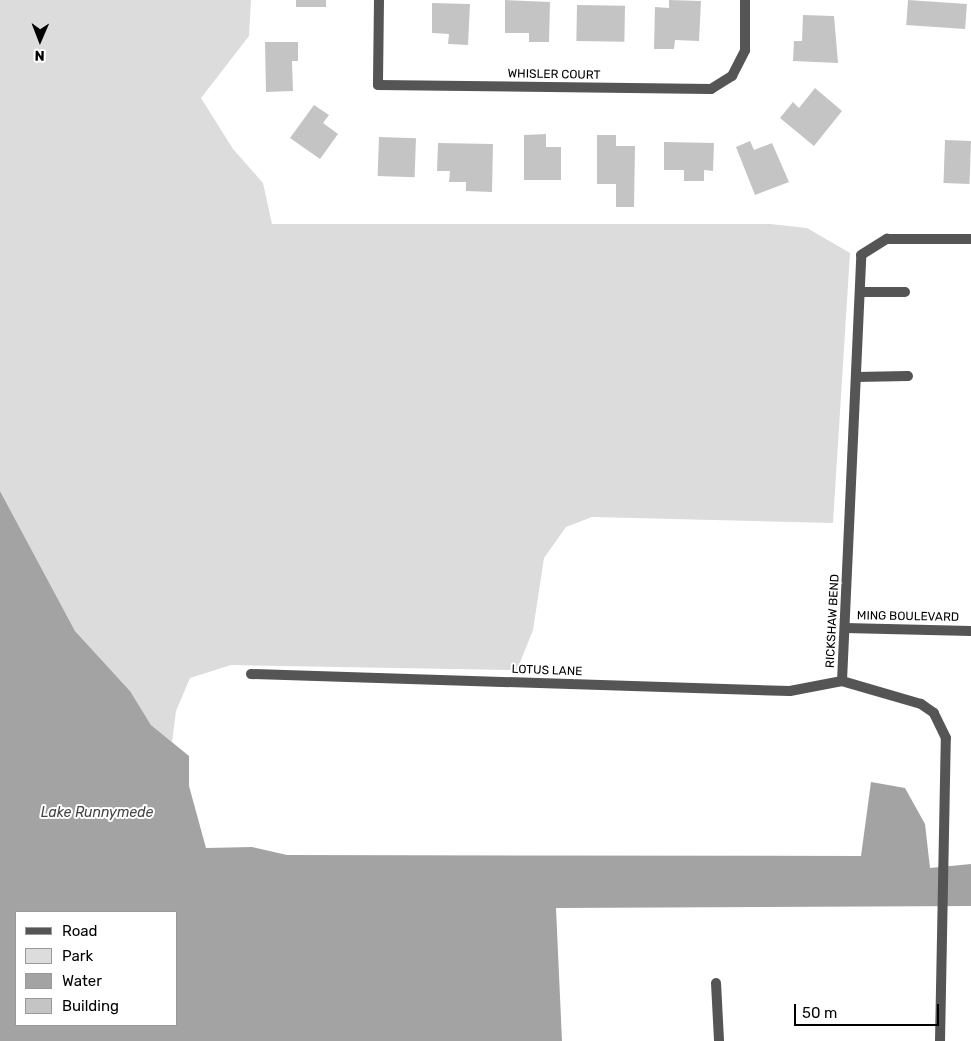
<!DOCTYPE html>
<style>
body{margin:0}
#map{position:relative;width:971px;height:1041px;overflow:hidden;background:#fff;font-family:Rubik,sans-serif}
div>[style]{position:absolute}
.green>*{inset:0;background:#dcdcdc}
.water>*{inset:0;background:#a3a3a3}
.building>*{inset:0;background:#c4c4c4;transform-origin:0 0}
.service>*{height:10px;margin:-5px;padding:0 5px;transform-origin:5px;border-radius:5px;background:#555}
.minor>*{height:10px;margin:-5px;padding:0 5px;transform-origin:5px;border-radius:5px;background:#555}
span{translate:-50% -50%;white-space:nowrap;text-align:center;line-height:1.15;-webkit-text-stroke:4px #fff;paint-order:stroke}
.street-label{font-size:12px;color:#000}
.water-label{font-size:14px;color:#444;font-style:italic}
.legend{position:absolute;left:15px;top:911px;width:162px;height:115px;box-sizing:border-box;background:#fff;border:1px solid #999;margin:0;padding:6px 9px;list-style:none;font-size:15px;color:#000}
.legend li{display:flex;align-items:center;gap:10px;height:25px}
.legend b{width:25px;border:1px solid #999}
.north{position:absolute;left:15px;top:15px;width:50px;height:50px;-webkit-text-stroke:4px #fff;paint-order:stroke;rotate:181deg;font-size:14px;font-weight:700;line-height:20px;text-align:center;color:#000}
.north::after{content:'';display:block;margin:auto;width:18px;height:22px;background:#000;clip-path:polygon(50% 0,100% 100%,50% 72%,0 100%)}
.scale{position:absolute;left:794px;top:1004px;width:145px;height:22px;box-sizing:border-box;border:2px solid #000;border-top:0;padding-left:6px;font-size:15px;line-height:18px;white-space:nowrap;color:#000;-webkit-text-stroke:4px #fff;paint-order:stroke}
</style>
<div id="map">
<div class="green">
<i style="clip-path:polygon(0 0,251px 0,249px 36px,201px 98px,233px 149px,263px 183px,272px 224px,770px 224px,807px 228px,850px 253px,833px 523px,592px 517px,566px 527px,544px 558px,533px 630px,517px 670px,231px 665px,190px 678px,176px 711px,172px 742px,151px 725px,130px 691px,75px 631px,0 491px)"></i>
</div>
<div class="water">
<i style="clip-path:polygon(evenodd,0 491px,75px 631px,130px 691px,151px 725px,189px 756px,189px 786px,206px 848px,252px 847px,287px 855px,861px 856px,871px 782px,905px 788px,925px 824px,930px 868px,971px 864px,971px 906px,556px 908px,562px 1041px,0 1041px,0 491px,16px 912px,176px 912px,176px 1025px,16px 1025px,16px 912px)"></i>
</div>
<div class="building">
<i style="left:296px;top:0;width:30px;height:7px"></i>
<i style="clip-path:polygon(505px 0,550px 2px,549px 42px,529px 42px,529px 33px,505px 33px)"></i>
<i style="clip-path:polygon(669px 0,701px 1px,699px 41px,675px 40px,674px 49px,654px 49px,655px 7px,669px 8px)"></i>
<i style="left:908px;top:0;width:59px;height:25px;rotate:4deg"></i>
<i style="clip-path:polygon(432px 3px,470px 4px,468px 45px,448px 44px,449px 34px,432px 33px)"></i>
<i style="left:577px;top:5px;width:48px;height:36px;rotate:1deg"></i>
<i style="clip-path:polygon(803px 15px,834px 16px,838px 63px,793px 61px,794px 41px,802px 41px)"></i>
<i style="clip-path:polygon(265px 42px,298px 42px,298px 61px,292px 61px,293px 91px,266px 92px)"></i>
<i style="clip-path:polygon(815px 88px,842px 111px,814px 146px,780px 118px,793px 102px,799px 108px)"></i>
<i style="clip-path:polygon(314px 105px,329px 115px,323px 123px,338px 134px,320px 159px,290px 138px)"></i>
<i style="clip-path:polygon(546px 134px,546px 147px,561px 147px,561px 180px,524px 180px,524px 135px)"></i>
<i style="clip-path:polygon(597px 135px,616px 135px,616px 146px,635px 146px,634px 207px,616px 207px,616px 184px,597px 184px)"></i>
<i style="left:379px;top:137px;width:37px;height:39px;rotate:2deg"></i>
<i style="left:945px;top:140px;width:26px;height:43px;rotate:2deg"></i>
<i style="clip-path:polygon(750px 141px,754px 150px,772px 143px,789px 182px,755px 195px,736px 147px)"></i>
<i style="clip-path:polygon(664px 142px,714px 143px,713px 171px,704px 170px,704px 181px,684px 181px,684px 170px,664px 170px)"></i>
<i style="clip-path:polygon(438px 143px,493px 144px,492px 192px,466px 191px,466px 182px,449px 182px,450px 171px,437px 171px)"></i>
</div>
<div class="service">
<i style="left:860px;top:292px;width:45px"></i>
<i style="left:856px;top:377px;width:52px;rotate:-1.1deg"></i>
<i style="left:716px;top:983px;width:58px;rotate:87deg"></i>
</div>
<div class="minor">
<i style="left:379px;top:0;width:85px;rotate:90.7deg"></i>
<i style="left:378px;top:85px;width:333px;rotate:0.7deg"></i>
<i style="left:711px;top:89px;width:25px;rotate:-32deg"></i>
<i style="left:732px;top:76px;width:29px;rotate:-63deg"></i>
<i style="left:745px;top:50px;width:50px;rotate:-90deg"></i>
<i style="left:845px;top:628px;width:126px;rotate:1.4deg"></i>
<i style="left:251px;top:674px;width:539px;rotate:1.81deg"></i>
<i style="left:790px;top:691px;width:53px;rotate:-10.9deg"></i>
<i style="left:940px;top:1041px;width:303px;rotate:-88.9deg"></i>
<i style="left:946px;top:738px;width:28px;rotate:-116deg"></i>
<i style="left:934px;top:713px;width:16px;rotate:-145deg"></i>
<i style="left:921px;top:704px;width:82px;rotate:-163.8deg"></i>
<i style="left:842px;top:681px;width:426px;rotate:-87.4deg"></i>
<i style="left:861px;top:255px;width:31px;rotate:-32deg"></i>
<i style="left:887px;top:239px;width:84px"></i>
</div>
<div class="street-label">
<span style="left:554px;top:75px;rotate:1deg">WHISLER COURT</span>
<span style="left:908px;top:617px;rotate:1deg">MING BOULEVARD</span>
<span style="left:833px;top:621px;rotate:-87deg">RICKSHAW BEND</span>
<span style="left:547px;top:671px;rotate:2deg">LOTUS LANE</span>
</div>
<div class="water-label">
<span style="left:97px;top:813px">Lake Runnymede</span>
</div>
<ul class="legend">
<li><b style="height:6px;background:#555"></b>Road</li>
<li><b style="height:14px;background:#dcdcdc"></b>Park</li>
<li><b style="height:14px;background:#a3a3a3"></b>Water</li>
<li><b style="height:14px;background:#c4c4c4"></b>Building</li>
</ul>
<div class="north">N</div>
<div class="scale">50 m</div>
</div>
